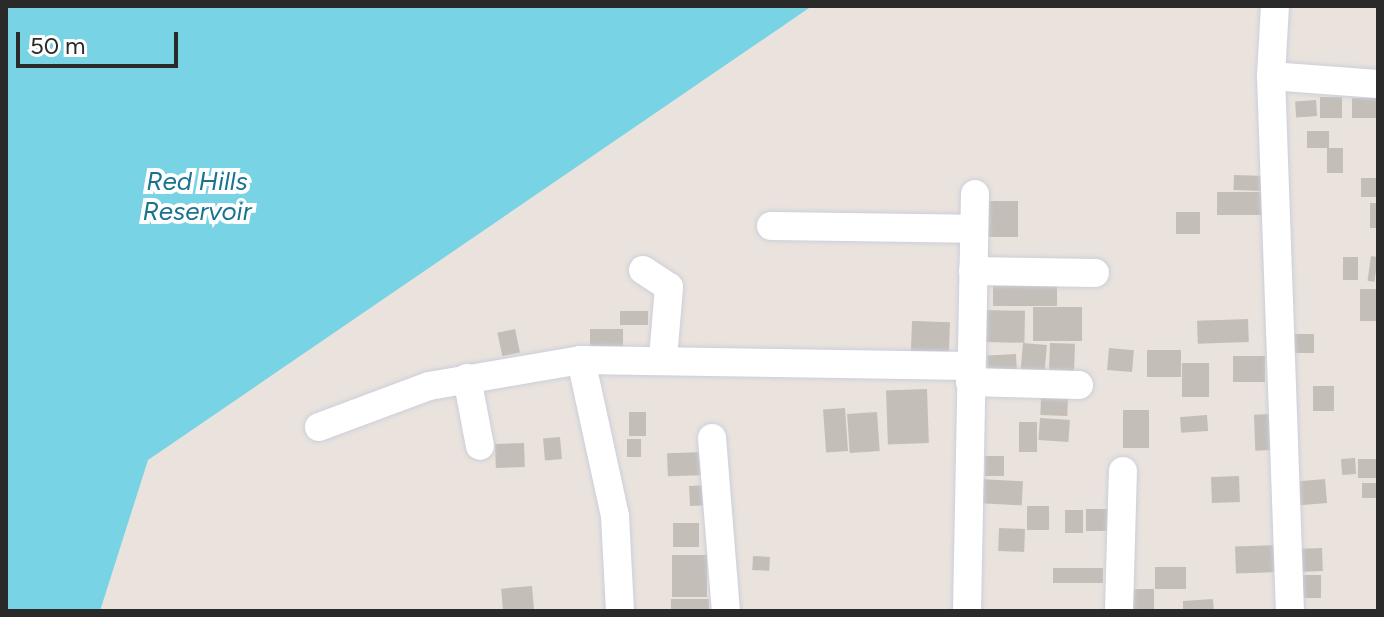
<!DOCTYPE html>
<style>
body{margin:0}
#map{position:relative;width:1384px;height:617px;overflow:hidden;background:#eae3dd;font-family:Figtree,sans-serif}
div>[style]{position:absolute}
.water>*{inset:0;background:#78d3e4}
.building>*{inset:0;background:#c3beb8;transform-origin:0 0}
.roads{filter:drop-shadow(0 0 2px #cbcfda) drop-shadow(0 0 2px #cbcfda)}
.minor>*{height:28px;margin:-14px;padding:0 14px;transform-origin:14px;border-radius:14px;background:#fff}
span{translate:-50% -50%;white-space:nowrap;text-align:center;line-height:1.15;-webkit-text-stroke:8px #fff;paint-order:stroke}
.water-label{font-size:26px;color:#18738f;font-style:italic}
.frame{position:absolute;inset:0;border:8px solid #2a2a2a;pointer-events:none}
.scale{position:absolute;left:16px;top:32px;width:162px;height:36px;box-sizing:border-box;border:4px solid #2a2a2a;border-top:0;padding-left:10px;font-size:24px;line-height:28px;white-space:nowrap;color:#2a2a2a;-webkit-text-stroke:6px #fff;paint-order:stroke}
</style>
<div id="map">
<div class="water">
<i style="clip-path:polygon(6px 6px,812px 6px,148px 460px,100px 611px,6px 611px)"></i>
</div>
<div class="building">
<i style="left:1320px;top:97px;width:22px;height:21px"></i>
<i style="left:1378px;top:98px;width:20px;height:26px;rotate:90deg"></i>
<i style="left:1316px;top:100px;width:16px;height:21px;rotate:86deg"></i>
<i style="left:1307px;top:131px;width:22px;height:17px"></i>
<i style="left:1343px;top:148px;width:25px;height:16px;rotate:90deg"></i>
<i style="left:1234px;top:175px;width:32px;height:15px;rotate:2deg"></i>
<i style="left:1378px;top:178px;width:19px;height:17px;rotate:90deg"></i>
<i style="left:1266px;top:192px;width:23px;height:49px;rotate:90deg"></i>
<i style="left:988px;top:201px;width:30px;height:36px"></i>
<i style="left:1370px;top:203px;width:8px;height:25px"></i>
<i style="left:1176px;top:212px;width:24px;height:22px"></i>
<i style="left:1371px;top:256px;width:7px;height:25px;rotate:8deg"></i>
<i style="left:1343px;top:257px;width:15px;height:23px"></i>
<i style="left:993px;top:280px;width:64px;height:26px"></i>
<i style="left:1378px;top:289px;width:32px;height:18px;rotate:90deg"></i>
<i style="left:1082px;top:307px;width:34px;height:49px;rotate:90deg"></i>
<i style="left:981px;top:310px;width:44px;height:32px;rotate:1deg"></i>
<i style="left:648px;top:311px;width:14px;height:28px;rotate:90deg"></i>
<i style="left:1248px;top:319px;width:23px;height:51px;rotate:88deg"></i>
<i style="left:912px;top:321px;width:38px;height:34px;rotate:2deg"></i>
<i style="left:515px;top:329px;width:24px;height:18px;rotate:78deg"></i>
<i style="left:623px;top:329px;width:23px;height:33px;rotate:90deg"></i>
<i style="left:1293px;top:334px;width:21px;height:19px"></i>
<i style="left:1023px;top:343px;width:24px;height:33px;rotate:5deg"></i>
<i style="left:1050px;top:343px;width:25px;height:36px;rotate:2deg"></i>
<i style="left:1109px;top:348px;width:25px;height:22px;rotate:5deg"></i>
<i style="left:1147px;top:350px;width:34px;height:27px"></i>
<i style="left:1016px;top:354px;width:22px;height:29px;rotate:87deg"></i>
<i style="left:1233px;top:356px;width:32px;height:26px"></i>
<i style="left:1209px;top:363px;width:34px;height:27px;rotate:90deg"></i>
<i style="left:1334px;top:386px;width:25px;height:21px;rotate:90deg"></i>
<i style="left:927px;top:389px;width:54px;height:41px;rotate:88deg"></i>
<i style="left:1041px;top:397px;width:27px;height:18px;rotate:2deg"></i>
<i style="left:845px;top:408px;width:43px;height:22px;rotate:86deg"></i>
<i style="left:1123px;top:410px;width:26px;height:38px"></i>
<i style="left:629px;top:412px;width:17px;height:24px"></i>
<i style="left:877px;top:412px;width:39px;height:30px;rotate:86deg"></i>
<i style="left:1273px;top:414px;width:36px;height:19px;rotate:88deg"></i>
<i style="left:1207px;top:415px;width:16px;height:27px;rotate:86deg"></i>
<i style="left:1040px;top:418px;width:30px;height:22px;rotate:4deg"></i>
<i style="left:1019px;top:422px;width:18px;height:30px"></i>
<i style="left:560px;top:437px;width:22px;height:17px;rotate:85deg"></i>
<i style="left:627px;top:439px;width:14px;height:18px"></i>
<i style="left:524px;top:443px;width:24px;height:29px;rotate:88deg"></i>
<i style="left:706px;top:452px;width:23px;height:39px;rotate:88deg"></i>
<i style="left:985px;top:456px;width:19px;height:20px"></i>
<i style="left:1355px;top:458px;width:16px;height:14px;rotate:86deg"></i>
<i style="left:1378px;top:459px;width:19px;height:20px;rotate:90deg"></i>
<i style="left:1239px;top:476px;width:26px;height:28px;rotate:88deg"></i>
<i style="left:978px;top:479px;width:45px;height:24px;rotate:3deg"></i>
<i style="left:1325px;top:479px;width:24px;height:39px;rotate:85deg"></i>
<i style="left:1362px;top:483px;width:16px;height:15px"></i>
<i style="left:709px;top:485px;width:20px;height:20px;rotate:87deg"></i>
<i style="left:1027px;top:506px;width:22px;height:24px"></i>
<i style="left:1086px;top:509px;width:28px;height:22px"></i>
<i style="left:1065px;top:510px;width:18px;height:23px"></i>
<i style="left:699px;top:523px;width:24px;height:26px;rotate:90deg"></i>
<i style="left:999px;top:528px;width:26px;height:23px;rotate:2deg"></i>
<i style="left:1279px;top:545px;width:27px;height:44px;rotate:88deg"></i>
<i style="left:1322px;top:548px;width:23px;height:28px;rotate:88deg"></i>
<i style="left:672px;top:555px;width:35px;height:42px"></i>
<i style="left:753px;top:556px;width:17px;height:14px;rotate:3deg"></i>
<i style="left:1155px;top:567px;width:31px;height:22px"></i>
<i style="left:1053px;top:568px;width:50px;height:15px"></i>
<i style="left:1303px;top:575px;width:18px;height:23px"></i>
<i style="left:532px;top:586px;width:25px;height:31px;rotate:85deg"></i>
<i style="left:1125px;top:589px;width:29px;height:22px"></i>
<i style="left:709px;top:599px;width:12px;height:38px;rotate:90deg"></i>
<i style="clip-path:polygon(1213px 599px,1214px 611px,1183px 611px,1183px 601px)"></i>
</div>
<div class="roads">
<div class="minor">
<i style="left:1275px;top:6px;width:70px;rotate:93.3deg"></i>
<i style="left:1271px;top:76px;width:535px;rotate:87.97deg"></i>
<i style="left:1271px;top:76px;width:107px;rotate:4.3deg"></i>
<i style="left:771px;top:226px;width:203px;rotate:0.8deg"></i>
<i style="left:643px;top:270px;width:31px;rotate:33deg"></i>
<i style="left:669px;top:287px;width:72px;rotate:94.8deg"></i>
<i style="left:973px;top:271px;width:122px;rotate:0.9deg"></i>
<i style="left:581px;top:360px;width:160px;rotate:77.7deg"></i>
<i style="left:615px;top:516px;width:95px;rotate:87deg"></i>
<i style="left:467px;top:378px;width:69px;rotate:79.2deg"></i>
<i style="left:970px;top:382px;width:109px;rotate:1.6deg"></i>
<i style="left:319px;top:427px;width:117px;rotate:-20.4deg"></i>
<i style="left:429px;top:386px;width:154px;rotate:-9.7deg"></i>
<i style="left:581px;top:360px;width:389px;rotate:0.9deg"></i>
<i style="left:712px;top:438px;width:174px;rotate:85.4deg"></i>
<i style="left:967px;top:611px;width:417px;rotate:-88.9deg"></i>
<i style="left:1119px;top:611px;width:140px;rotate:-88.4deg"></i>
</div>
</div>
<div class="water-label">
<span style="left:197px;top:197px">Red Hills<br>Reservoir</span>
</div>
<div class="frame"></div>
<div class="scale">50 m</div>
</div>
